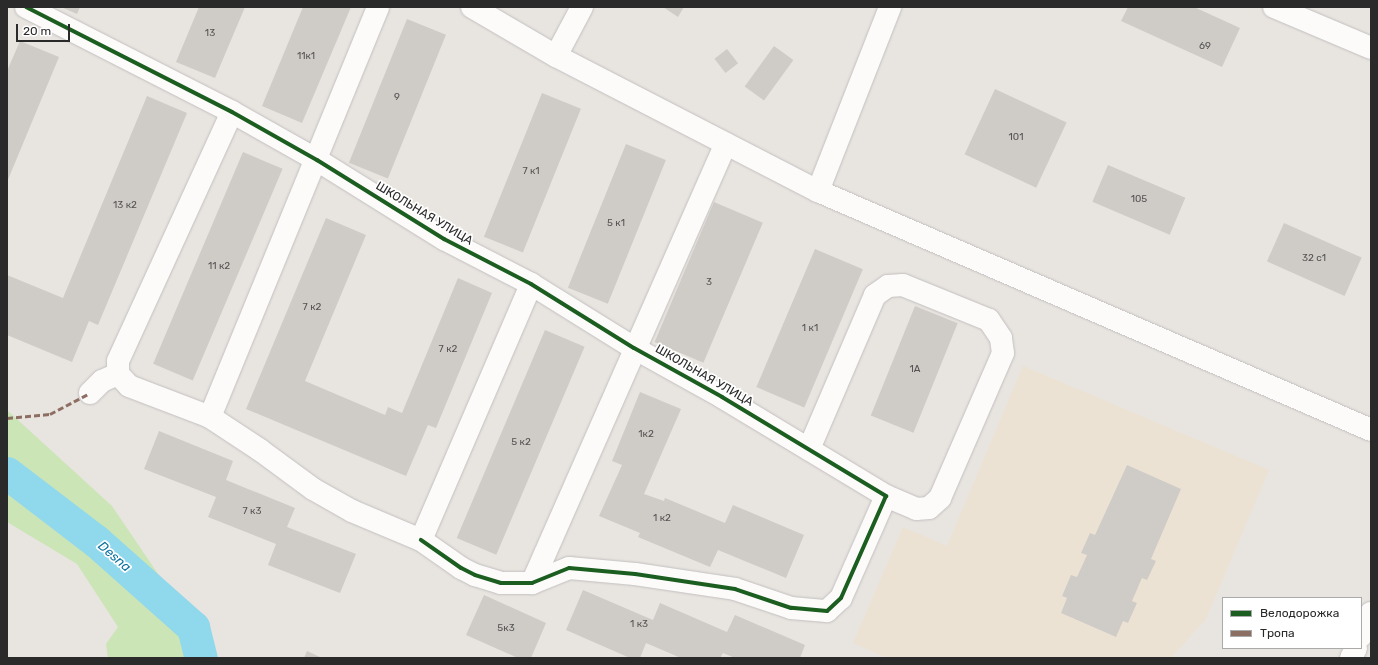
<!DOCTYPE html>
<meta charset="utf-8">
<style>
body{margin:0}
#map{position:relative;width:1378px;height:665px;overflow:hidden;background:#e8e4df;font-family:Rubik,sans-serif}
div>[style]{position:absolute}
.education>*{inset:0;background:#ece2d3}
.green>*{inset:0;background:#cbe5b7}
.river>*{height:33px;margin:-16.5px;padding:0 16.5px;transform-origin:16.5px;border-radius:16.5px;background:#90d8ec}
.building>*{inset:0;background:#cfccc8;transform-origin:0 0}
.roads{filter:drop-shadow(0 0 1px #c2c0c1) drop-shadow(0 0 1px #c2c0c1)}
.minor>*{height:22px;margin:-11px;padding:0 11px;transform-origin:11px;border-radius:11px;background:#fcfbfa}
.quiet>*{height:3px;margin-top:-1.5px;transform-origin:0;background:repeating-linear-gradient(90deg,#8d6e63 0 6px,transparent 0 9px)}
.cycleway>*{height:4px;margin:-2px;padding:0 2px;transform-origin:2px;border-radius:2px;background:#1b5e20}
span{translate:-50% -50%;white-space:nowrap;text-align:center;line-height:1.15;-webkit-text-stroke:3.5px #fff;paint-order:stroke}
.number-label{font-size:10px;color:#545352}
.number-label span{-webkit-text-stroke-width:0}
.street-label{font-size:12px;color:#2a2a2a}
.water-label{font-size:13px;color:#0a709e;font-style:italic}
.frame{position:absolute;inset:0;border:8px solid #2a2a2a;pointer-events:none}
.legend{position:absolute;left:1222px;top:597px;width:140px;height:52px;box-sizing:border-box;background:#fff;border:1px solid #aaa;margin:0;padding:5px 7px;list-style:none;font-size:12px;color:#2a2a2a}
.legend li{display:flex;align-items:center;gap:8px;height:20px}
.legend b{width:20px;border:1px solid #aaa}
.scale{position:absolute;left:16px;top:24px;width:54px;height:18px;box-sizing:border-box;border:2px solid #2a2a2a;border-top:0;padding-left:5px;font-size:12px;line-height:14px;white-space:nowrap;color:#2a2a2a;-webkit-text-stroke:3px #fff;paint-order:stroke}
</style>
<div id="map">
<div class="education">
<i style="clip-path:polygon(1023px 366px,1269px 470px,1206px 619px,1171px 658px,888px 658px,853px 643px,903px 527px,947px 546px)"></i>
</div>
<div class="green">
<i style="clip-path:polygon(7px 410px,112px 506px,215px 658px,108px 658px,106px 644px,118px 627px,77px 564px,7px 522px)"></i>
</div>
<div class="river">
<i style="left:7px;top:473px;width:112px;rotate:37.4deg"></i>
<i style="left:96px;top:541px;width:130px;rotate:41.6deg"></i>
<i style="left:193px;top:627px;width:32px;rotate:76deg"></i>
</div>
<div class="building">
<i style="clip-path:polygon(61px 7px,80px 7px,77px 14px)"></i>
<i style="clip-path:polygon(199px 7px,245px 7px,215px 78px,176px 62px)"></i>
<i style="clip-path:polygon(303px 7px,351px 7px,302px 123px,262px 106px)"></i>
<i style="clip-path:polygon(663px 7px,684px 7px,678px 17px)"></i>
<i style="clip-path:polygon(1128px 7px,1194px 7px,1240px 28px,1222px 67px,1121px 21px)"></i>
<i style="left:407px;top:19px;width:42px;height:155px;rotate:22deg"></i>
<i style="clip-path:polygon(20px 41px,59px 57px,7px 182px,7px 71px)"></i>
<i style="left:774px;top:46px;width:24px;height:50px;rotate:36deg"></i>
<i style="left:727px;top:49px;width:18px;height:16px;rotate:52deg"></i>
<i style="left:995px;top:89px;width:79px;height:72px;rotate:25deg"></i>
<i style="left:542px;top:93px;width:42px;height:155px;rotate:22deg"></i>
<i style="clip-path:polygon(147px 96px,187px 113px,98px 325px,89px 321px,72px 362px,7px 335px,7px 275px,63px 298px)"></i>
<i style="left:626px;top:144px;width:43px;height:155px;rotate:22deg"></i>
<i style="left:243px;top:152px;width:43px;height:230px;rotate:23deg"></i>
<i style="left:1108px;top:165px;width:84px;height:40px;rotate:23deg"></i>
<i style="left:714px;top:202px;width:53px;height:152px;rotate:23deg"></i>
<i style="clip-path:polygon(326px 218px,366px 235px,305px 381px,385px 415px,388px 407px,402px 413px,458px 278px,492px 293px,436px 428px,428px 425px,406px 476px,246px 409px)"></i>
<i style="left:1284px;top:223px;width:85px;height:42px;rotate:24deg"></i>
<i style="left:815px;top:249px;width:52px;height:150px;rotate:23deg"></i>
<i style="left:915px;top:306px;width:46px;height:118px;rotate:22deg"></i>
<i style="left:545px;top:330px;width:43px;height:226px;rotate:23deg"></i>
<i style="clip-path:polygon(640px 392px,681px 409px,644px 494px,664px 501px,665px 498px,725px 523px,733px 505px,804px 535px,786px 578px,718px 550px,710px 567px,638px 537px,640px 533px,599px 516px,622px 465px,612px 461px)"></i>
<i style="clip-path:polygon(159px 431px,233px 461px,226px 480px,295px 508px,287px 527px,356px 554px,340px 593px,268px 565px,276px 544px,208px 517px,216px 497px,144px 469px)"></i>
<i style="clip-path:polygon(1127px 465px,1181px 489px,1151px 559px,1156px 561px,1147px 580px,1142px 578px,1132px 601px,1137px 603px,1128px 623px,1123px 621px,1116px 637px,1061px 613px,1067px 598px,1062px 596px,1071px 575px,1077px 577px,1087px 555px,1081px 553px,1090px 533px,1095px 535px)"></i>
<i style="clip-path:polygon(583px 590px,653px 620px,660px 603px,727px 632px,735px 615px,805px 645px,800px 658px,735px 658px,723px 653px,720px 658px,681px 658px,646px 643px,640px 658px,630px 658px,566px 630px)"></i>
<i style="clip-path:polygon(484px 595px,546px 623px,531px 658px,518px 658px,466px 635px)"></i>
<i style="clip-path:polygon(307px 651px,322px 658px,304px 658px)"></i>
</div>
<div class="roads">
<div class="minor">
<i style="left:26px;top:7px;width:231px;rotate:27deg"></i>
<i style="left:232px;top:112px;width:98px;rotate:29.5deg"></i>
<i style="left:317px;top:160px;width:150px;rotate:31.9deg"></i>
<i style="left:444px;top:239px;width:98px;rotate:27.3deg"></i>
<i style="left:531px;top:284px;width:121px;rotate:31.9deg"></i>
<i style="left:634px;top:348px;width:101px;rotate:29.1deg"></i>
<i style="left:722px;top:397px;width:192px;rotate:31.1deg"></i>
<i style="left:886px;top:496px;width:33px;rotate:23deg"></i>
<i style="left:916px;top:509px;width:13px;rotate:-4deg"></i>
<i style="left:929px;top:508px;width:15px;rotate:-42deg"></i>
<i style="left:940px;top:498px;width:158px;rotate:-66.5deg"></i>
<i style="left:1003px;top:353px;width:15px;rotate:-98deg"></i>
<i style="left:1001px;top:338px;width:22px;rotate:-124deg"></i>
<i style="left:989px;top:320px;width:93px;rotate:-157.9deg"></i>
<i style="left:903px;top:285px;width:15px;rotate:176deg"></i>
<i style="left:888px;top:286px;width:16px;rotate:145deg"></i>
<i style="left:875px;top:295px;width:168px;rotate:113.2deg"></i>
<i style="left:472px;top:7px;width:97px;rotate:30.3deg"></i>
<i style="left:556px;top:56px;width:295px;rotate:27.3deg"></i>
<i style="left:818px;top:191px;width:602px;rotate:23.37deg"></i>
<i style="left:1274px;top:7px;width:105px;rotate:22.9deg"></i>
<i style="left:556px;top:56px;width:55px;rotate:-62deg"></i>
<i style="left:232px;top:112px;width:274px;rotate:114.6deg"></i>
<i style="left:118px;top:361px;width:13px;rotate:90deg"></i>
<i style="left:118px;top:374px;width:16px;rotate:47deg"></i>
<i style="left:129px;top:386px;width:87px;rotate:20.9deg"></i>
<i style="left:210px;top:417px;width:60px;rotate:33.4deg"></i>
<i style="left:260px;top:450px;width:66px;rotate:36.3deg"></i>
<i style="left:313px;top:489px;width:45px;rotate:29.4deg"></i>
<i style="left:352px;top:511px;width:75px;rotate:22.8deg"></i>
<i style="left:421px;top:540px;width:279px;rotate:-66.7deg"></i>
<i style="left:818px;top:191px;width:198px;rotate:-68.6deg"></i>
<i style="left:90px;top:393px;width:17px;rotate:-45deg"></i>
<i style="left:102px;top:381px;width:17px;rotate:-24deg"></i>
<i style="left:210px;top:417px;width:443px;rotate:-67.7deg"></i>
<i style="left:421px;top:540px;width:49px;rotate:35deg"></i>
<i style="left:461px;top:568px;width:16px;rotate:27deg"></i>
<i style="left:475px;top:575px;width:27px;rotate:17deg"></i>
<i style="left:501px;top:583px;width:31px"></i>
<i style="left:532px;top:583px;width:40px;rotate:-22deg"></i>
<i style="left:569px;top:568px;width:66px;rotate:5.2deg"></i>
<i style="left:635px;top:574px;width:101px;rotate:8.5deg"></i>
<i style="left:735px;top:589px;width:59px;rotate:18.7deg"></i>
<i style="left:791px;top:608px;width:36px;rotate:5deg"></i>
<i style="left:827px;top:611px;width:19px;rotate:-43deg"></i>
<i style="left:841px;top:598px;width:111px;rotate:-66.2deg"></i>
<i style="left:532px;top:583px;width:480px;rotate:-66.2deg"></i>
<i style="left:1361px;top:636px;width:25px;rotate:-67deg"></i>
<i style="left:1351px;top:658px;width:11px;rotate:-63deg"></i>
</div>
</div>
<div class="quiet">
<i style="left:7px;top:418px;width:43px;rotate:-5.3deg"></i>
<i style="left:50px;top:414px;width:45px;rotate:-27.7deg"></i>
</div>
<div class="cycleway">
<i style="left:26px;top:7px;width:231px;rotate:27deg"></i>
<i style="left:232px;top:112px;width:98px;rotate:29.5deg"></i>
<i style="left:317px;top:160px;width:150px;rotate:31.9deg"></i>
<i style="left:444px;top:239px;width:98px;rotate:27.3deg"></i>
<i style="left:531px;top:284px;width:121px;rotate:31.9deg"></i>
<i style="left:634px;top:348px;width:101px;rotate:29.1deg"></i>
<i style="left:722px;top:397px;width:192px;rotate:31.1deg"></i>
<i style="left:886px;top:496px;width:111px;rotate:113.8deg"></i>
<i style="left:841px;top:598px;width:19px;rotate:137deg"></i>
<i style="left:827px;top:611px;width:36px;rotate:-175deg"></i>
<i style="left:791px;top:608px;width:59px;rotate:-161.3deg"></i>
<i style="left:735px;top:589px;width:101px;rotate:-171.5deg"></i>
<i style="left:635px;top:574px;width:66px;rotate:-174.8deg"></i>
<i style="left:569px;top:568px;width:40px;rotate:158deg"></i>
<i style="left:532px;top:583px;width:31px;rotate:180deg"></i>
<i style="left:501px;top:583px;width:27px;rotate:-163deg"></i>
<i style="left:475px;top:575px;width:16px;rotate:-153deg"></i>
<i style="left:461px;top:568px;width:49px;rotate:-145deg"></i>
</div>
<div class="number-label">
<span style="left:210px;top:34px">13</span>
<span style="left:1205px;top:47px">69</span>
<span style="left:306px;top:57px">11к1</span>
<span style="left:397px;top:98px">9</span>
<span style="left:1016px;top:138px">101</span>
<span style="left:531px;top:172px">7 к1</span>
<span style="left:1139px;top:200px">105</span>
<span style="left:125px;top:206px">13 к2</span>
<span style="left:616px;top:224px">5 к1</span>
<span style="left:1314px;top:259px">32 с1</span>
<span style="left:219px;top:267px">11 к2</span>
<span style="left:709px;top:283px">3</span>
<span style="left:312px;top:308px">7 к2</span>
<span style="left:810px;top:329px">1 к1</span>
<span style="left:448px;top:350px">7 к2</span>
<span style="left:915px;top:370px">1А</span>
<span style="left:646px;top:435px">1к2</span>
<span style="left:521px;top:443px">5 к2</span>
<span style="left:252px;top:512px">7 к3</span>
<span style="left:662px;top:519px">1 к2</span>
<span style="left:639px;top:625px">1 к3</span>
<span style="left:506px;top:629px">5к3</span>
</div>
<div class="street-label">
<span style="left:424px;top:214px;rotate:31deg">ШКОЛЬНАЯ УЛИЦА</span>
<span style="left:704px;top:376px;rotate:30deg">ШКОЛЬНАЯ УЛИЦА</span>
</div>
<div class="water-label">
<span style="left:114px;top:557px;rotate:41deg">Desna</span>
</div>
<div class="frame"></div>
<ul class="legend">
<li><b style="height:5px;background:#1b5e20"></b>Велодорожка</li>
<li><b style="height:5px;background:#8d6e63"></b>Тропа</li>
</ul>
<div class="scale">20 m</div>
</div>
